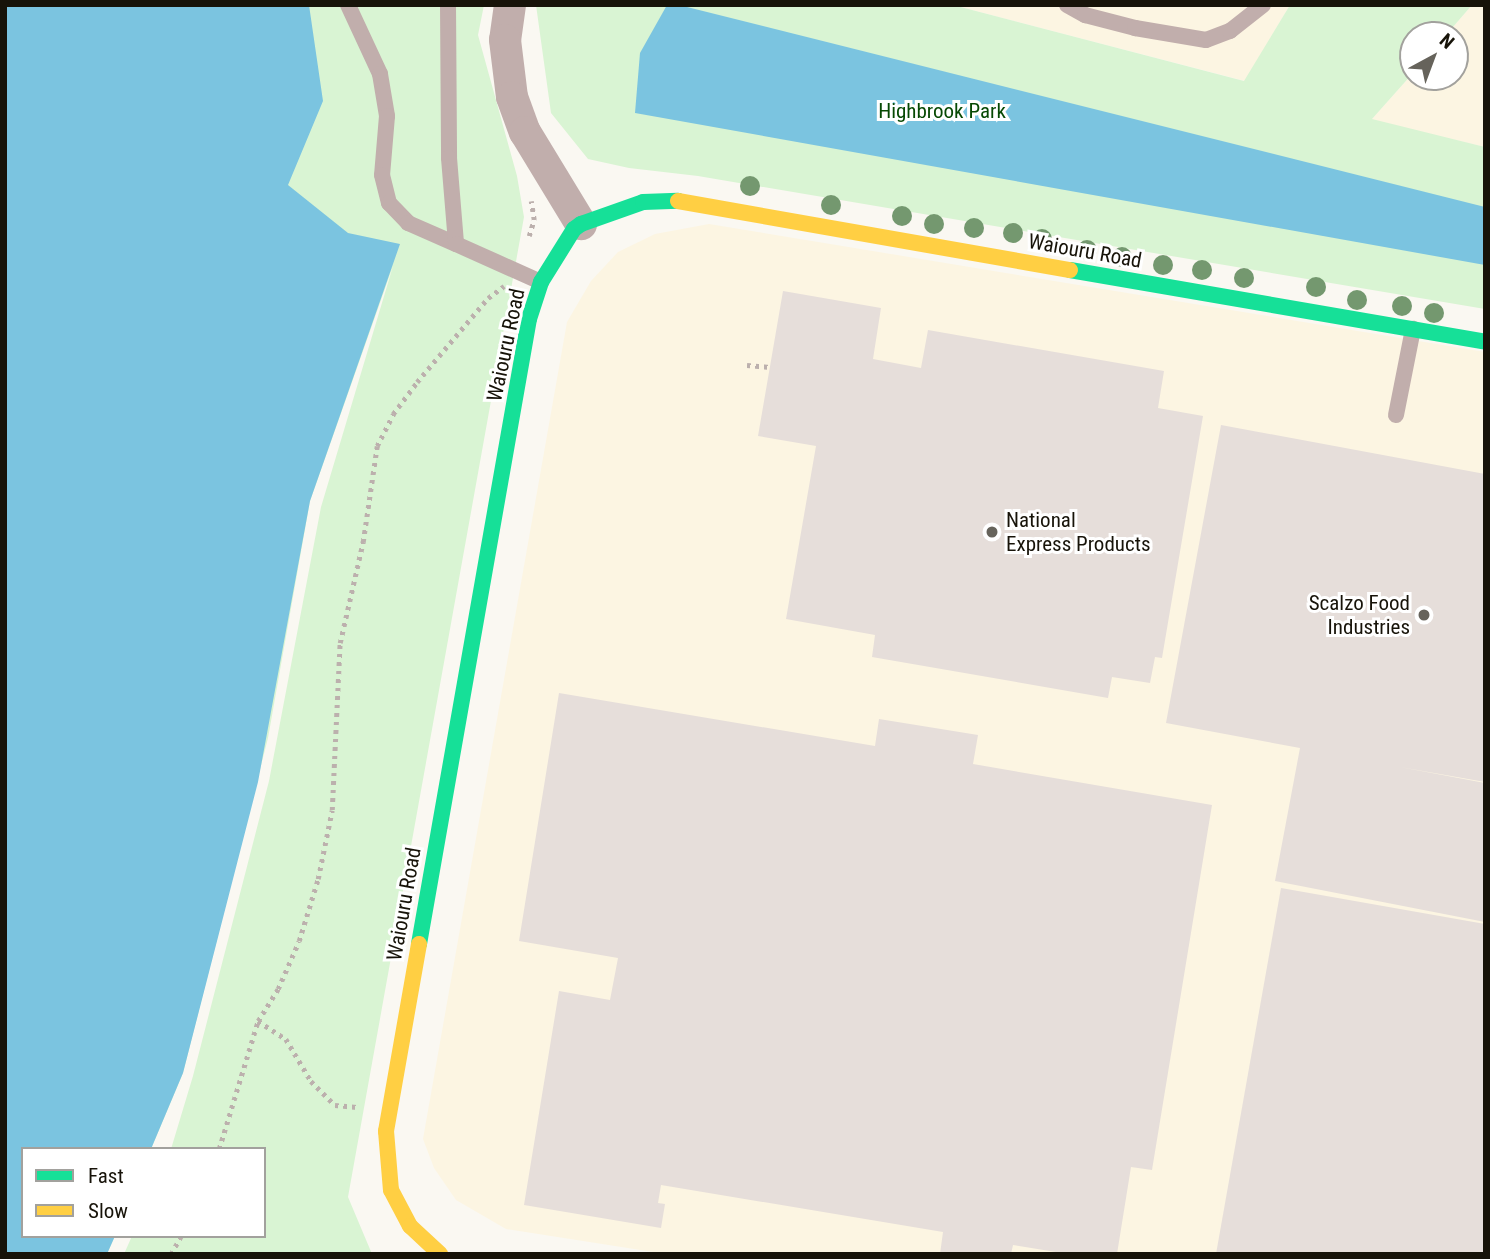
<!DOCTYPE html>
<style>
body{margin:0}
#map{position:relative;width:1490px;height:1259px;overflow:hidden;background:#faf8f2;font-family:"Roboto Condensed",sans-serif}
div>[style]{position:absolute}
.built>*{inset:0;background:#fcf5e2}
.green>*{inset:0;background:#d9f4d3}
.water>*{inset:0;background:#7bc4e0}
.building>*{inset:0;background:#e6deda}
.path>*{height:4.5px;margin-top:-2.25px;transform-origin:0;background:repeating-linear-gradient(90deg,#bcb0ad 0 3.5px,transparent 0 8.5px)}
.lane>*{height:16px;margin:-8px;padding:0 8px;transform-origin:8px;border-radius:8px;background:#c1aeac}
.street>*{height:32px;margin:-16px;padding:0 16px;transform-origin:16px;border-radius:16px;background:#c1aeac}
.fast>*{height:16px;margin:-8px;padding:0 8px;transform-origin:8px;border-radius:8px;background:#16e098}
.slow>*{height:16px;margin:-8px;padding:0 8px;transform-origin:8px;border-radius:8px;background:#ffcf43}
.trees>*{width:20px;height:20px;margin:-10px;border-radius:50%;background:#74986f}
.dots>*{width:19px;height:19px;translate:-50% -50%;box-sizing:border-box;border:4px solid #fff;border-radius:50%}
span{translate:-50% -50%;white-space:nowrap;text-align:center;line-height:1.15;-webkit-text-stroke:6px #fff;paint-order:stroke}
.park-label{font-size:21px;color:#074904}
.street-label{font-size:21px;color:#171309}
.poi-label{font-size:21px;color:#171309}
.left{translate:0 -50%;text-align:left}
.right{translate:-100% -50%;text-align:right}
.frame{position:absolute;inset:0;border:7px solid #171309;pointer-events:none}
.legend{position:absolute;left:21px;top:1147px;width:245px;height:91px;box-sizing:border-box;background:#fff;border:2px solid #a2a19d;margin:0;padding:9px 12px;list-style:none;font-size:21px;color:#171309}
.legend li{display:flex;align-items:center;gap:14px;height:35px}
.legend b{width:35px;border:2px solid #a2a19d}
.north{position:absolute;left:1399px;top:21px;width:70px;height:70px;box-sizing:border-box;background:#fff;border:2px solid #a2a19d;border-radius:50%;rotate:41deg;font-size:19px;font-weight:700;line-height:28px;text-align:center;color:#171309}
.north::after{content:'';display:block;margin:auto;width:24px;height:32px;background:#66635b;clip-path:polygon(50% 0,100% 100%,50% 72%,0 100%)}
</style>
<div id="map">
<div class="built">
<i style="clip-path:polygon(953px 5px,1290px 5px,1245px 81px)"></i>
<i style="clip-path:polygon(1472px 5px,1485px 5px,1485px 147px,1371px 120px,1413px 73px,1413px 77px,1455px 77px,1455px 35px,1446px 35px)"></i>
<i style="clip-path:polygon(709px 224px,1485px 352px,1485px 1254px,666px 1254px,506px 1229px,456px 1200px,434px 1168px,423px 1139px,567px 322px,591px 281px,618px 252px,655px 234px)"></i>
</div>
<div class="green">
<i style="clip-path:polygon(309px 5px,484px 5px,478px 35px,517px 176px,524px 217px,348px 1197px,372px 1254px,124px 1254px,132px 1236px,264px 1236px,264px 1149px,171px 1149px,193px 1076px,269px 781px,321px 507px,393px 266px,310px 501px,268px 738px,183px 1073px,151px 1149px,23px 1149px,23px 1236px,115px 1236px,107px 1254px,5px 1254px,5px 269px)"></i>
<i style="clip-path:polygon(536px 5px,953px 5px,1244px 81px,1290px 5px,1472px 5px,1446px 35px,1413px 35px,1413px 73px,1372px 119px,1485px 147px,1485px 309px,698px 176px,629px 168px,588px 159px,551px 113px)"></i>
</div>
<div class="water">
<i style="clip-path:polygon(5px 5px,309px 5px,323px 101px,288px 185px,348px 233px,400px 244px,310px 501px,258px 782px,183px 1073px,151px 1149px,23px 1149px,23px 1236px,115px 1236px,107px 1254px,5px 1254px)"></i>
<i style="clip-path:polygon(667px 5px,679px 5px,1485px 207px,1485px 265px,635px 113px,640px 53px)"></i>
</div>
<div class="building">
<i style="clip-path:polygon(783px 291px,881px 308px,873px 359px,921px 368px,928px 330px,1164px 371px,1158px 408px,1203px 416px,1162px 658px,1155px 657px,1150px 683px,1112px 677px,1108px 698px,872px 657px,875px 635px,786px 619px,816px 446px,758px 436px)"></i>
<i style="clip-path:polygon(1221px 425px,1485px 474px,1485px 782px,1400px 767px,1485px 783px,1485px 922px,1275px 881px,1300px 748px,1166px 723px)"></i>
<i style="clip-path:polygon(559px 693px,875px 746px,879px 719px,978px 735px,973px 764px,1212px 805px,1152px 1170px,1131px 1167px,1117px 1254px,1068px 1254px,1013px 1245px,1011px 1254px,940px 1254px,943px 1232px,661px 1185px,658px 1203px,665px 1204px,661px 1228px,524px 1205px,559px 991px,610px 1000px,618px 958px,519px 941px)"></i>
<i style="clip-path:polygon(1281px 888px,1485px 924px,1485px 1254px,1216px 1254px)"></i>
</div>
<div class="path">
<i style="left:529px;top:236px;width:17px;rotate:-73deg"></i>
<i style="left:534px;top:220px;width:19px;rotate:-99deg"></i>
<i style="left:747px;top:365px;width:23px;rotate:5deg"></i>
<i style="left:258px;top:1021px;width:33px;rotate:33deg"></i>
<i style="left:286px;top:1039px;width:49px;rotate:59.2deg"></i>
<i style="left:311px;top:1081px;width:34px;rotate:45deg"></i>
<i style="left:335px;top:1105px;width:22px;rotate:5deg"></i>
<i style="left:219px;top:1149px;width:134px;rotate:-73.1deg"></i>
<i style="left:258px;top:1021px;width:38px;rotate:-58deg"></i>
<i style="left:278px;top:989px;width:52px;rotate:-66.4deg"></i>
<i style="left:299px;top:941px;width:65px;rotate:-73deg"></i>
<i style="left:318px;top:879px;width:70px;rotate:-78.5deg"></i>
<i style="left:332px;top:810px;width:167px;rotate:-87.3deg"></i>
<i style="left:340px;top:643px;width:104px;rotate:-77.2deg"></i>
<i style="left:363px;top:542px;width:97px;rotate:-81.7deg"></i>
<i style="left:377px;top:446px;width:36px;rotate:-63deg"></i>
<i style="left:393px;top:414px;width:40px;rotate:-53deg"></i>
<i style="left:417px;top:382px;width:110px;rotate:-49.8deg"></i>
<i style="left:488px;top:298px;width:20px;rotate:-37deg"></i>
<i style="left:171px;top:1254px;width:21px;rotate:-61deg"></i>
</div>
<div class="lane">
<i style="left:348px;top:5px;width:76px;rotate:65.1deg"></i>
<i style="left:380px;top:74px;width:43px;rotate:80.5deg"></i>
<i style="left:387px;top:116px;width:59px;rotate:94.8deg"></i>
<i style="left:382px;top:175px;width:29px;rotate:76deg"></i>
<i style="left:389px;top:203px;width:28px;rotate:46deg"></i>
<i style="left:408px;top:223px;width:52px;rotate:23.6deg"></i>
<i style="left:448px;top:5px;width:153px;rotate:89.6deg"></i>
<i style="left:449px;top:158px;width:86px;rotate:85.3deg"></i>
<i style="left:456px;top:244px;width:93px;rotate:24.1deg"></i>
<i style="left:1067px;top:5px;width:21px;rotate:29deg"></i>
<i style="left:1085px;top:15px;width:52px;rotate:14.6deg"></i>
<i style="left:1135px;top:28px;width:72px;rotate:9.6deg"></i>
<i style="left:1206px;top:40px;width:26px;rotate:-21deg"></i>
<i style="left:1230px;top:31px;width:42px;rotate:-38.2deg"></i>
<i style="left:1396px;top:415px;width:88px;rotate:-78.8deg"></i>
</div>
<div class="street">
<i style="left:510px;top:5px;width:35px;rotate:98deg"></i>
<i style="left:505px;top:40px;width:57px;rotate:83deg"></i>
<i style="left:512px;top:97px;width:37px;rotate:70deg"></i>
<i style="left:525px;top:132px;width:108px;rotate:58.7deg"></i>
</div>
<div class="fast">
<i style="left:1070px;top:270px;width:421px;rotate:9.8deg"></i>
<i style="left:419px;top:944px;width:635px;rotate:-80.02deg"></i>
<i style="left:529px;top:319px;width:39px;rotate:-72deg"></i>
<i style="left:541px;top:282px;width:62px;rotate:-58.1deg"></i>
<i style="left:574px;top:229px;width:9px;rotate:-36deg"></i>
<i style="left:581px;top:224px;width:66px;rotate:-19.5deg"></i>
<i style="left:643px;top:202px;width:35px;rotate:-2deg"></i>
</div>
<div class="slow">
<i style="left:678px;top:201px;width:398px;rotate:10deg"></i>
<i style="left:419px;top:944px;width:190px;rotate:100deg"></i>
<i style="left:386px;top:1131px;width:59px;rotate:85.2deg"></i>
<i style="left:391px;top:1190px;width:41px;rotate:62.2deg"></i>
<i style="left:410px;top:1226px;width:41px;rotate:43deg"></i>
</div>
<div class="trees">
<i style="left:750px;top:186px"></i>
<i style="left:831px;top:205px"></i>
<i style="left:902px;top:216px"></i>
<i style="left:934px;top:224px"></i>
<i style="left:974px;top:228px"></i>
<i style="left:1013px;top:233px"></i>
<i style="left:1042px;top:239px"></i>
<i style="left:1087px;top:250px"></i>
<i style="left:1122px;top:257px"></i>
<i style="left:1163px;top:265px"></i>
<i style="left:1202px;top:270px"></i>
<i style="left:1244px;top:278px"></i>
<i style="left:1316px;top:287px"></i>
<i style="left:1357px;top:300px"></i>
<i style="left:1402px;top:306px"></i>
<i style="left:1434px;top:313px"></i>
</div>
<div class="dots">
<i style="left:992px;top:532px;background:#66635b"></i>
<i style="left:1424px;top:615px;background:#66635b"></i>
</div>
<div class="park-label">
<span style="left:942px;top:111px">Highbrook Park</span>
</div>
<div class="street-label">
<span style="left:1085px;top:251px;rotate:10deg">Waiouru Road</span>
<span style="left:506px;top:345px;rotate:-78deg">Waiouru Road</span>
<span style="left:404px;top:904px;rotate:-80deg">Waiouru Road</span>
</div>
<div class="poi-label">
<span class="left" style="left:1006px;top:532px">National<br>Express Products</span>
<span class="right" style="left:1410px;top:615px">Scalzo Food<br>Industries</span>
</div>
<div class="frame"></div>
<ul class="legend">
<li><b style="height:9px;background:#16e098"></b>Fast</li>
<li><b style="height:9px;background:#ffcf43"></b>Slow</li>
</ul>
<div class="north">N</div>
</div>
